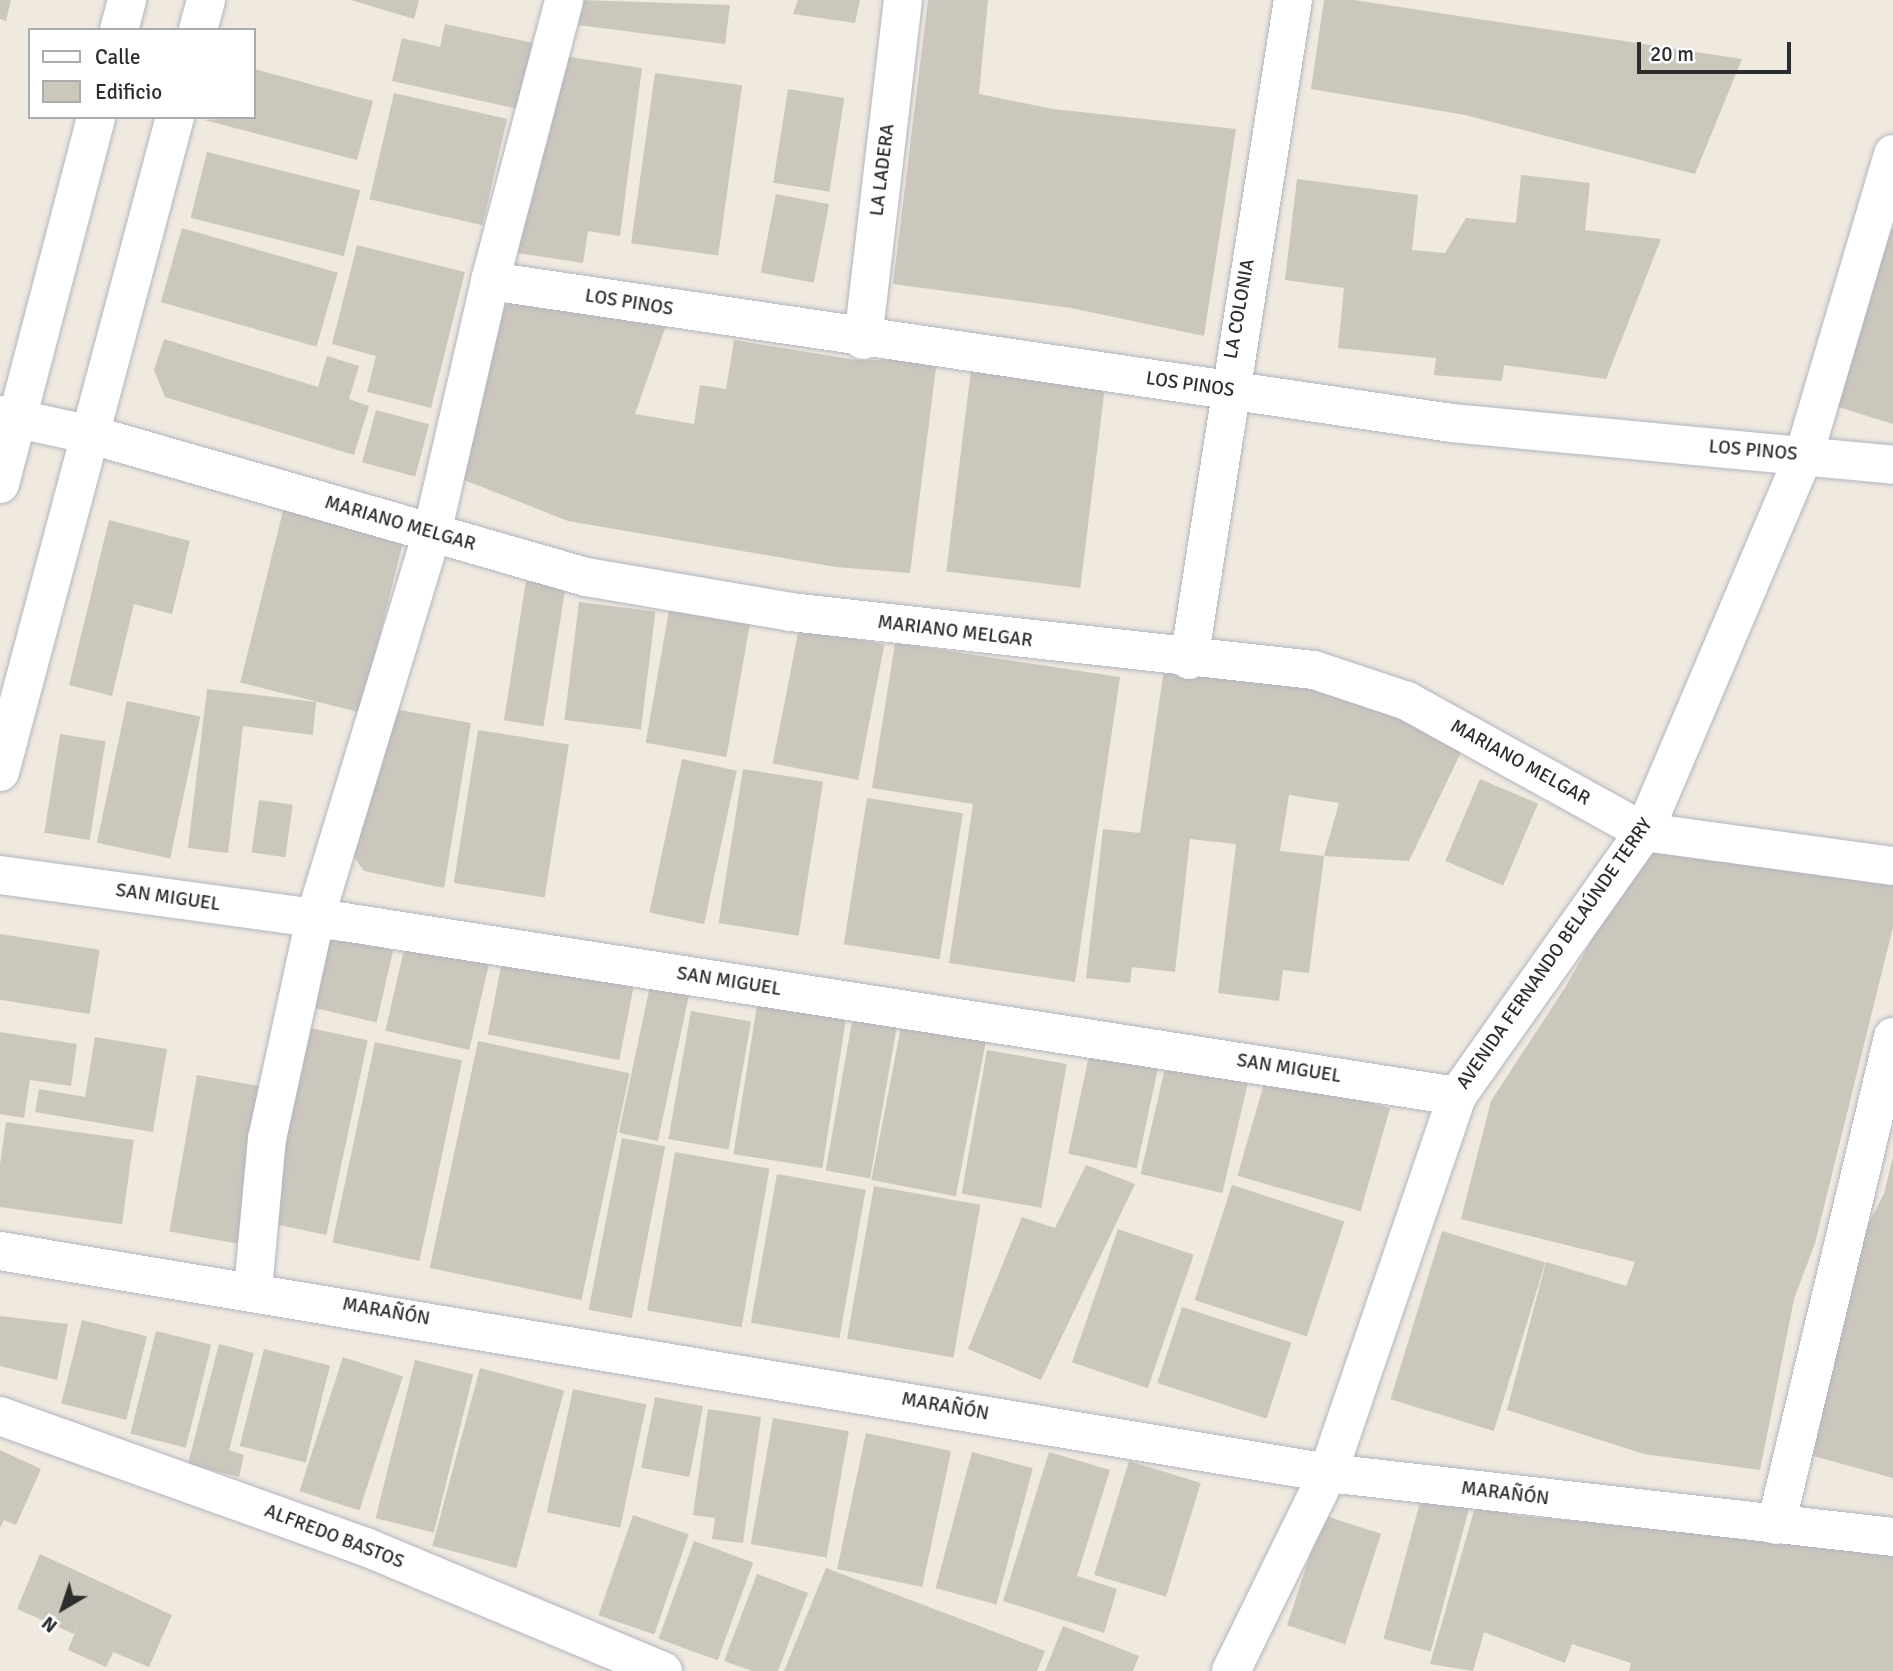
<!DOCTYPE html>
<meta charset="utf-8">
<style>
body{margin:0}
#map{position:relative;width:1893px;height:1671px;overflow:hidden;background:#efe9df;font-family:Signika,sans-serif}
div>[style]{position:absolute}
.building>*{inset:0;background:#cbc7bd;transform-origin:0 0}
.roads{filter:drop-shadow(0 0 2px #b3b4c1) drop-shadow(0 0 2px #b3b4c1)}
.street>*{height:38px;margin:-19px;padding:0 19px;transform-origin:19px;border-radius:19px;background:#fff}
span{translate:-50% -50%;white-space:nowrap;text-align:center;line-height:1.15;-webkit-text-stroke:5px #fff;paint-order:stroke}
.street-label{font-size:19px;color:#2d2d2d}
.legend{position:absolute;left:28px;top:28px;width:228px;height:91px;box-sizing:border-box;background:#fff;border:2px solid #ababab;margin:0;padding:9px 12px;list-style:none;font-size:21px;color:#2d2d2d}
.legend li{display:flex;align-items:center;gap:14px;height:35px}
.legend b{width:35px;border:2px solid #ababab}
.north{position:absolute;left:28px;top:1573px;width:70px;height:70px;-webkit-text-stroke:5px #fff;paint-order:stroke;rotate:219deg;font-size:19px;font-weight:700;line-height:28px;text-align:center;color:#2d2d2d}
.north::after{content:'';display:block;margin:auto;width:24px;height:32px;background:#2d2d2d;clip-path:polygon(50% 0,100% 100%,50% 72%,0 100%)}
.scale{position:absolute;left:1637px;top:42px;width:154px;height:32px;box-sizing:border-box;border:4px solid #2d2d2d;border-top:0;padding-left:9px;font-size:21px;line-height:24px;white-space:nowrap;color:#2d2d2d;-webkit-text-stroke:5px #fff;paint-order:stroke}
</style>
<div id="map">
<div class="building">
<i style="clip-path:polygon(0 0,11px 0,6px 21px,0 19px)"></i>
<i style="clip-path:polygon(351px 0,419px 0,414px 19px)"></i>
<i style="clip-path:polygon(581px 0,730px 5px,725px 44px,578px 25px)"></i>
<i style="clip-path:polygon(798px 0,860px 0,855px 23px,793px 14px)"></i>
<i style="clip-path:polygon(928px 0,988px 0,979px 94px,1053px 109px,1236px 129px,1204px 336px,1071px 308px,893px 284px)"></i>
<i style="clip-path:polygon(1324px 0,1354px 0,1742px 59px,1695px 174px,1465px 115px,1311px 89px)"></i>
<i style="clip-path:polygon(445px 24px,533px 43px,518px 109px,392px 81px,402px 38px,440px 47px)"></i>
<i style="clip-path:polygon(557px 55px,642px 68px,620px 236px,588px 231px,583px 263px,518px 253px)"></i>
<i style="clip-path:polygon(254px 69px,373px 101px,357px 160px,204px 120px,254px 117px)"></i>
<i style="left:655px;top:73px;width:88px;height:172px;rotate:8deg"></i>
<i style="left:788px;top:89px;width:57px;height:95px;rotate:9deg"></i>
<i style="left:394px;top:93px;width:116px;height:109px;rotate:13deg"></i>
<i style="left:207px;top:152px;width:158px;height:68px;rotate:14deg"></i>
<i style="clip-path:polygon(1521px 175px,1590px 183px,1585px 230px,1661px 239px,1606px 379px,1504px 365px,1502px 381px,1434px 375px,1436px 358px,1338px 348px,1344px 288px,1285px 280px,1297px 179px,1418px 195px,1412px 250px,1445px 253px,1466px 218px,1516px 223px)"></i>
<i style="left:776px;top:194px;width:54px;height:80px;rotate:11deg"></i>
<i style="left:182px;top:228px;width:162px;height:77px;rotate:16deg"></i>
<i style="clip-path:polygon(1893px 228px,1893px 424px,1835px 406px,1854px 297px)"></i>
<i style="clip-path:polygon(357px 245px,465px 272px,431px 408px,367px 392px,376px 356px,332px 344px)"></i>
<i style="clip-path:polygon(503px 288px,668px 320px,635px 414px,694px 424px,700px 385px,726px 389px,734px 340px,856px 360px,937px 360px,910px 573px,836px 567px,568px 521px,459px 478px)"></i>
<i style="clip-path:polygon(164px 339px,318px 387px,327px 356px,359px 366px,349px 399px,369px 406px,354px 455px,165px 397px,154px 370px)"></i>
<i style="left:971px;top:370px;width:135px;height:203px;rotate:7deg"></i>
<i style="left:376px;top:410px;width:55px;height:54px;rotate:15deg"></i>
<i style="left:284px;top:507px;width:124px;height:181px;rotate:14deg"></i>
<i style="clip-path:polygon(109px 520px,190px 541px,172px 614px,134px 604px,112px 696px,69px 685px)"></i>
<i style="left:526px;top:581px;width:40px;height:141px;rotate:9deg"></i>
<i style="left:579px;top:602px;width:77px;height:119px;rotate:7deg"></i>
<i style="left:670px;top:605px;width:82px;height:140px;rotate:10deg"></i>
<i style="left:799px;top:628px;width:87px;height:138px;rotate:11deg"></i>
<i style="clip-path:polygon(895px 643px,1120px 677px,1075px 982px,949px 963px,973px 804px,872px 788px)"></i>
<i style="clip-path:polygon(1164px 669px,1356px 695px,1464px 746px,1409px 861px,1324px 856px,1339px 803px,1289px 795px,1280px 851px,1324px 856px,1309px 973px,1283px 970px,1279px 1001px,1218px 993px,1236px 844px,1190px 839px,1175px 972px,1132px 967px,1130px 983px,1086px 978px,1103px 829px,1140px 833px)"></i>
<i style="clip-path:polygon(207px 689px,316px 702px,313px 735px,243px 726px,228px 853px,188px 848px)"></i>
<i style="left:127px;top:701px;width:75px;height:145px;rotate:12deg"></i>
<i style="clip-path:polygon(389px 708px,471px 723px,444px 888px,364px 871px,350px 851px)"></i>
<i style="left:478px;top:730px;width:92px;height:155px;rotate:9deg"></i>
<i style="left:60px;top:734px;width:46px;height:100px;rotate:9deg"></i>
<i style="left:682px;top:759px;width:56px;height:157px;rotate:12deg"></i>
<i style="left:743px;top:769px;width:81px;height:156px;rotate:9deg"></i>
<i style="left:1480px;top:779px;width:63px;height:89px;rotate:23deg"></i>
<i style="left:867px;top:798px;width:97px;height:148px;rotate:9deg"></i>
<i style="left:259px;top:800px;width:34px;height:53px;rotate:8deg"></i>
<i style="clip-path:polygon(1646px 842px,1893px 883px,1893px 927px,1815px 1243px,1794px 1299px,1760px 1470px,1644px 1454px,1507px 1410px,1546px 1262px,1626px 1286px,1635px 1262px,1461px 1219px,1491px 1101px,1566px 986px)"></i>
<i style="left:0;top:934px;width:101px;height:65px;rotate:9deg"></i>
<i style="left:327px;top:935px;width:68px;height:74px;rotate:13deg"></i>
<i style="left:406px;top:941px;width:86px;height:92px;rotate:13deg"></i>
<i style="left:503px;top:956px;width:134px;height:80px;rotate:11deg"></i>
<i style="left:650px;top:986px;width:40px;height:150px;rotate:12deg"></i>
<i style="left:758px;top:999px;width:90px;height:157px;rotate:9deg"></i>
<i style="left:691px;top:1011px;width:61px;height:130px;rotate:10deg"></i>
<i style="left:853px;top:1016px;width:45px;height:157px;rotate:10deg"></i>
<i style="left:903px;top:1017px;width:86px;height:166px;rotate:11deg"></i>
<i style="left:310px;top:1028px;width:59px;height:199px;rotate:12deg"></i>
<i style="clip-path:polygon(0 1032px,77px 1044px,71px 1086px,30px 1080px,24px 1118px,0 1114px)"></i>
<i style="clip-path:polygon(95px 1037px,167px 1049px,153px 1132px,35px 1112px,39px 1089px,85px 1097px)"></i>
<i style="left:478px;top:1041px;width:155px;height:232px;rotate:12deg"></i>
<i style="left:375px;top:1042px;width:89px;height:205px;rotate:12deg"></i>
<i style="left:987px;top:1050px;width:81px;height:146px;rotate:10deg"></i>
<i style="left:1090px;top:1051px;width:70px;height:105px;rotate:12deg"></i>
<i style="left:1166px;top:1064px;width:84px;height:113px;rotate:13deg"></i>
<i style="left:1267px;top:1073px;width:128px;height:107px;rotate:16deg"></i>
<i style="left:197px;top:1075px;width:69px;height:159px;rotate:10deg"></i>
<i style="left:6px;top:1122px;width:129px;height:85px;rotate:8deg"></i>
<i style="left:622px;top:1138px;width:44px;height:175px;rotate:11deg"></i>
<i style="left:675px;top:1152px;width:96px;height:161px;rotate:10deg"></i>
<i style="clip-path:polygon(1893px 1157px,1893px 1478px,1810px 1455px,1850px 1259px,1884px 1194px)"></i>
<i style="clip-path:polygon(1086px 1165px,1135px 1184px,1041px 1380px,968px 1349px,1022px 1217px,1055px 1228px)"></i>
<i style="left:777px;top:1174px;width:90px;height:151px;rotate:10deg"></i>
<i style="left:1232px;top:1185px;width:118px;height:121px;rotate:18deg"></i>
<i style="left:874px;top:1186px;width:108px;height:155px;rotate:10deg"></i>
<i style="left:1118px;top:1229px;width:80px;height:141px;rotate:19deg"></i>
<i style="left:1442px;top:1231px;width:108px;height:176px;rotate:17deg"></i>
<i style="left:1182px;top:1307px;width:115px;height:80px;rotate:18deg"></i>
<i style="clip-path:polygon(0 1316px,68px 1324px,57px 1380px,0 1366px)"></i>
<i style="left:82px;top:1320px;width:67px;height:86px;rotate:14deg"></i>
<i style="left:156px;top:1331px;width:57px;height:106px;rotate:14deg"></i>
<i style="clip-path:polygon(219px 1344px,254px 1353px,229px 1450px,244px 1455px,239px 1477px,188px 1464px)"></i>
<i style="left:264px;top:1349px;width:68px;height:100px;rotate:14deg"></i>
<i style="left:343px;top:1357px;width:63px;height:141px;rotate:18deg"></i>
<i style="left:415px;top:1360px;width:60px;height:163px;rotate:14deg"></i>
<i style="left:480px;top:1368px;width:87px;height:184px;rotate:15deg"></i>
<i style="left:573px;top:1389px;width:75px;height:126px;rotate:12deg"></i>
<i style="left:655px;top:1397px;width:49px;height:72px;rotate:11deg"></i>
<i style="clip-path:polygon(708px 1409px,761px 1417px,743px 1543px,712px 1539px,715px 1518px,693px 1515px)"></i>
<i style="left:773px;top:1418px;width:77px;height:128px;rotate:10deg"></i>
<i style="left:866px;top:1433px;width:87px;height:139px;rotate:12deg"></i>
<i style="clip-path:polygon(0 1450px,41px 1469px,16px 1525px,4px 1520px,0 1528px)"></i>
<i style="left:972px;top:1452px;width:63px;height:141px;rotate:15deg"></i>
<i style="clip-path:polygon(1049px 1452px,1110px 1470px,1077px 1576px,1117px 1589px,1104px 1633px,1003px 1601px)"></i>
<i style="left:1129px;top:1461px;width:75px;height:119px;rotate:17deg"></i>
<i style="left:1423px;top:1491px;width:49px;height:153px;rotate:15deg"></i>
<i style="clip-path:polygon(1476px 1504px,1517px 1516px,1893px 1546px,1893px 1671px,1629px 1671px,1631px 1663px,1572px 1644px,1565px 1663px,1484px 1632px,1473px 1671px,1430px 1664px)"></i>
<i style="left:633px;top:1515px;width:59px;height:106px;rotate:19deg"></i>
<i style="left:1323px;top:1515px;width:61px;height:116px;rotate:18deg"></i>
<i style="left:694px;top:1541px;width:63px;height:104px;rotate:20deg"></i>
<i style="clip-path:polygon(40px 1554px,172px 1615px,149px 1667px,113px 1652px,106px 1667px,68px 1650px,79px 1623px,74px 1634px,17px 1609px)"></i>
<i style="clip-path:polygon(826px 1568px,1045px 1651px,1037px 1671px,784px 1671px)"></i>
<i style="clip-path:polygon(757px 1574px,808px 1593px,778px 1671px,752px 1671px,724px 1661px)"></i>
<i style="clip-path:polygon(1063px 1626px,1139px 1656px,1133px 1671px,1045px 1671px)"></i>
</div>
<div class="roads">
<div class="street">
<i style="left:119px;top:30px;width:31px;rotate:-75deg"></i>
<i style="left:198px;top:30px;width:31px;rotate:-75deg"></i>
<i style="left:490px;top:281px;width:972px;rotate:8.4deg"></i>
<i style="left:1452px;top:423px;width:443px;rotate:5.4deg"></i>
<i style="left:863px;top:340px;width:342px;rotate:-83.3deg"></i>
<i style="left:0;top:415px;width:94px;rotate:12.3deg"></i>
<i style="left:92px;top:435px;width:514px;rotate:16.04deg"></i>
<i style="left:586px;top:577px;width:207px;rotate:9.7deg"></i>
<i style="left:790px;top:612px;width:527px;rotate:6.32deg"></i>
<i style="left:1314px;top:670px;width:98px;rotate:18.4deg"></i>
<i style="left:1407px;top:701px;width:271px;rotate:28.9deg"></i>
<i style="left:1644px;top:832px;width:251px;rotate:7.8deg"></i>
<i style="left:0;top:484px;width:379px;rotate:-75.3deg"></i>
<i style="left:1189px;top:660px;width:668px;rotate:-81.05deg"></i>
<i style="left:0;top:772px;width:678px;rotate:-75.04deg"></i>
<i style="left:0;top:875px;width:347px;rotate:7.8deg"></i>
<i style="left:344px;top:922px;width:1127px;rotate:8.89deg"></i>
<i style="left:0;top:1251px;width:1346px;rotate:9.49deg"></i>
<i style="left:1328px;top:1473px;width:569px;rotate:6.46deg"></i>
<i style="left:253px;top:1289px;width:151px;rotate:-84.7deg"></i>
<i style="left:267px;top:1139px;width:226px;rotate:-77.7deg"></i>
<i style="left:315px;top:918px;width:402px;rotate:-73.1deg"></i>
<i style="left:432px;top:533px;width:259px;rotate:-77deg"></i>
<i style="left:490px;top:281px;width:291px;rotate:-75.2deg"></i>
<i style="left:0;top:1416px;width:389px;rotate:19.7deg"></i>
<i style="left:366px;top:1547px;width:322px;rotate:22.7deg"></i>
<i style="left:1776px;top:1525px;width:502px;rotate:-76.52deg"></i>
<i style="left:1231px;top:1671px;width:220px;rotate:-63.9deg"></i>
<i style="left:1328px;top:1473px;width:398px;rotate:-71.1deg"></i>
<i style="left:1457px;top:1096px;width:324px;rotate:-54.7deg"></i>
<i style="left:1644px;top:832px;width:410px;rotate:-67deg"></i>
<i style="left:1804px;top:455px;width:314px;rotate:-73.5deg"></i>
</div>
</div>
<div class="street-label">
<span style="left:883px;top:170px;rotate:-83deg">LA LADERA</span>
<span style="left:629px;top:303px;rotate:9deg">LOS PINOS</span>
<span style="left:1240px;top:309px;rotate:-80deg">LA COLONIA</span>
<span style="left:1190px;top:385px;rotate:8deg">LOS PINOS</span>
<span style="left:1753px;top:451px;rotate:5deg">LOS PINOS</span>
<span style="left:400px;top:524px;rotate:16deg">MARIANO MELGAR</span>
<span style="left:955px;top:632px;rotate:7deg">MARIANO MELGAR</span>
<span style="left:1520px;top:763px;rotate:29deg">MARIANO MELGAR</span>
<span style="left:168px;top:898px;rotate:8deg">SAN MIGUEL</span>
<span style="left:1555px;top:954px;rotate:-55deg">AVENIDA FERNANDO BELAÚNDE TERRY</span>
<span style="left:729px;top:982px;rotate:9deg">SAN MIGUEL</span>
<span style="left:1289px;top:1069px;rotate:9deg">SAN MIGUEL</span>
<span style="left:386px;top:1312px;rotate:10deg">MARAÑÓN</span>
<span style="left:945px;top:1407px;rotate:10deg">MARAÑÓN</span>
<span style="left:1505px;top:1494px;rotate:7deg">MARAÑÓN</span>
<span style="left:334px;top:1537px;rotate:21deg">ALFREDO BASTOS</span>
</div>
<ul class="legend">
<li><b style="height:9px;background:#fff"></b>Calle</li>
<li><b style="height:19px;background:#cbc7bd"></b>Edificio</li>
</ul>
<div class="north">N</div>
<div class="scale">20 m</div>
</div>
